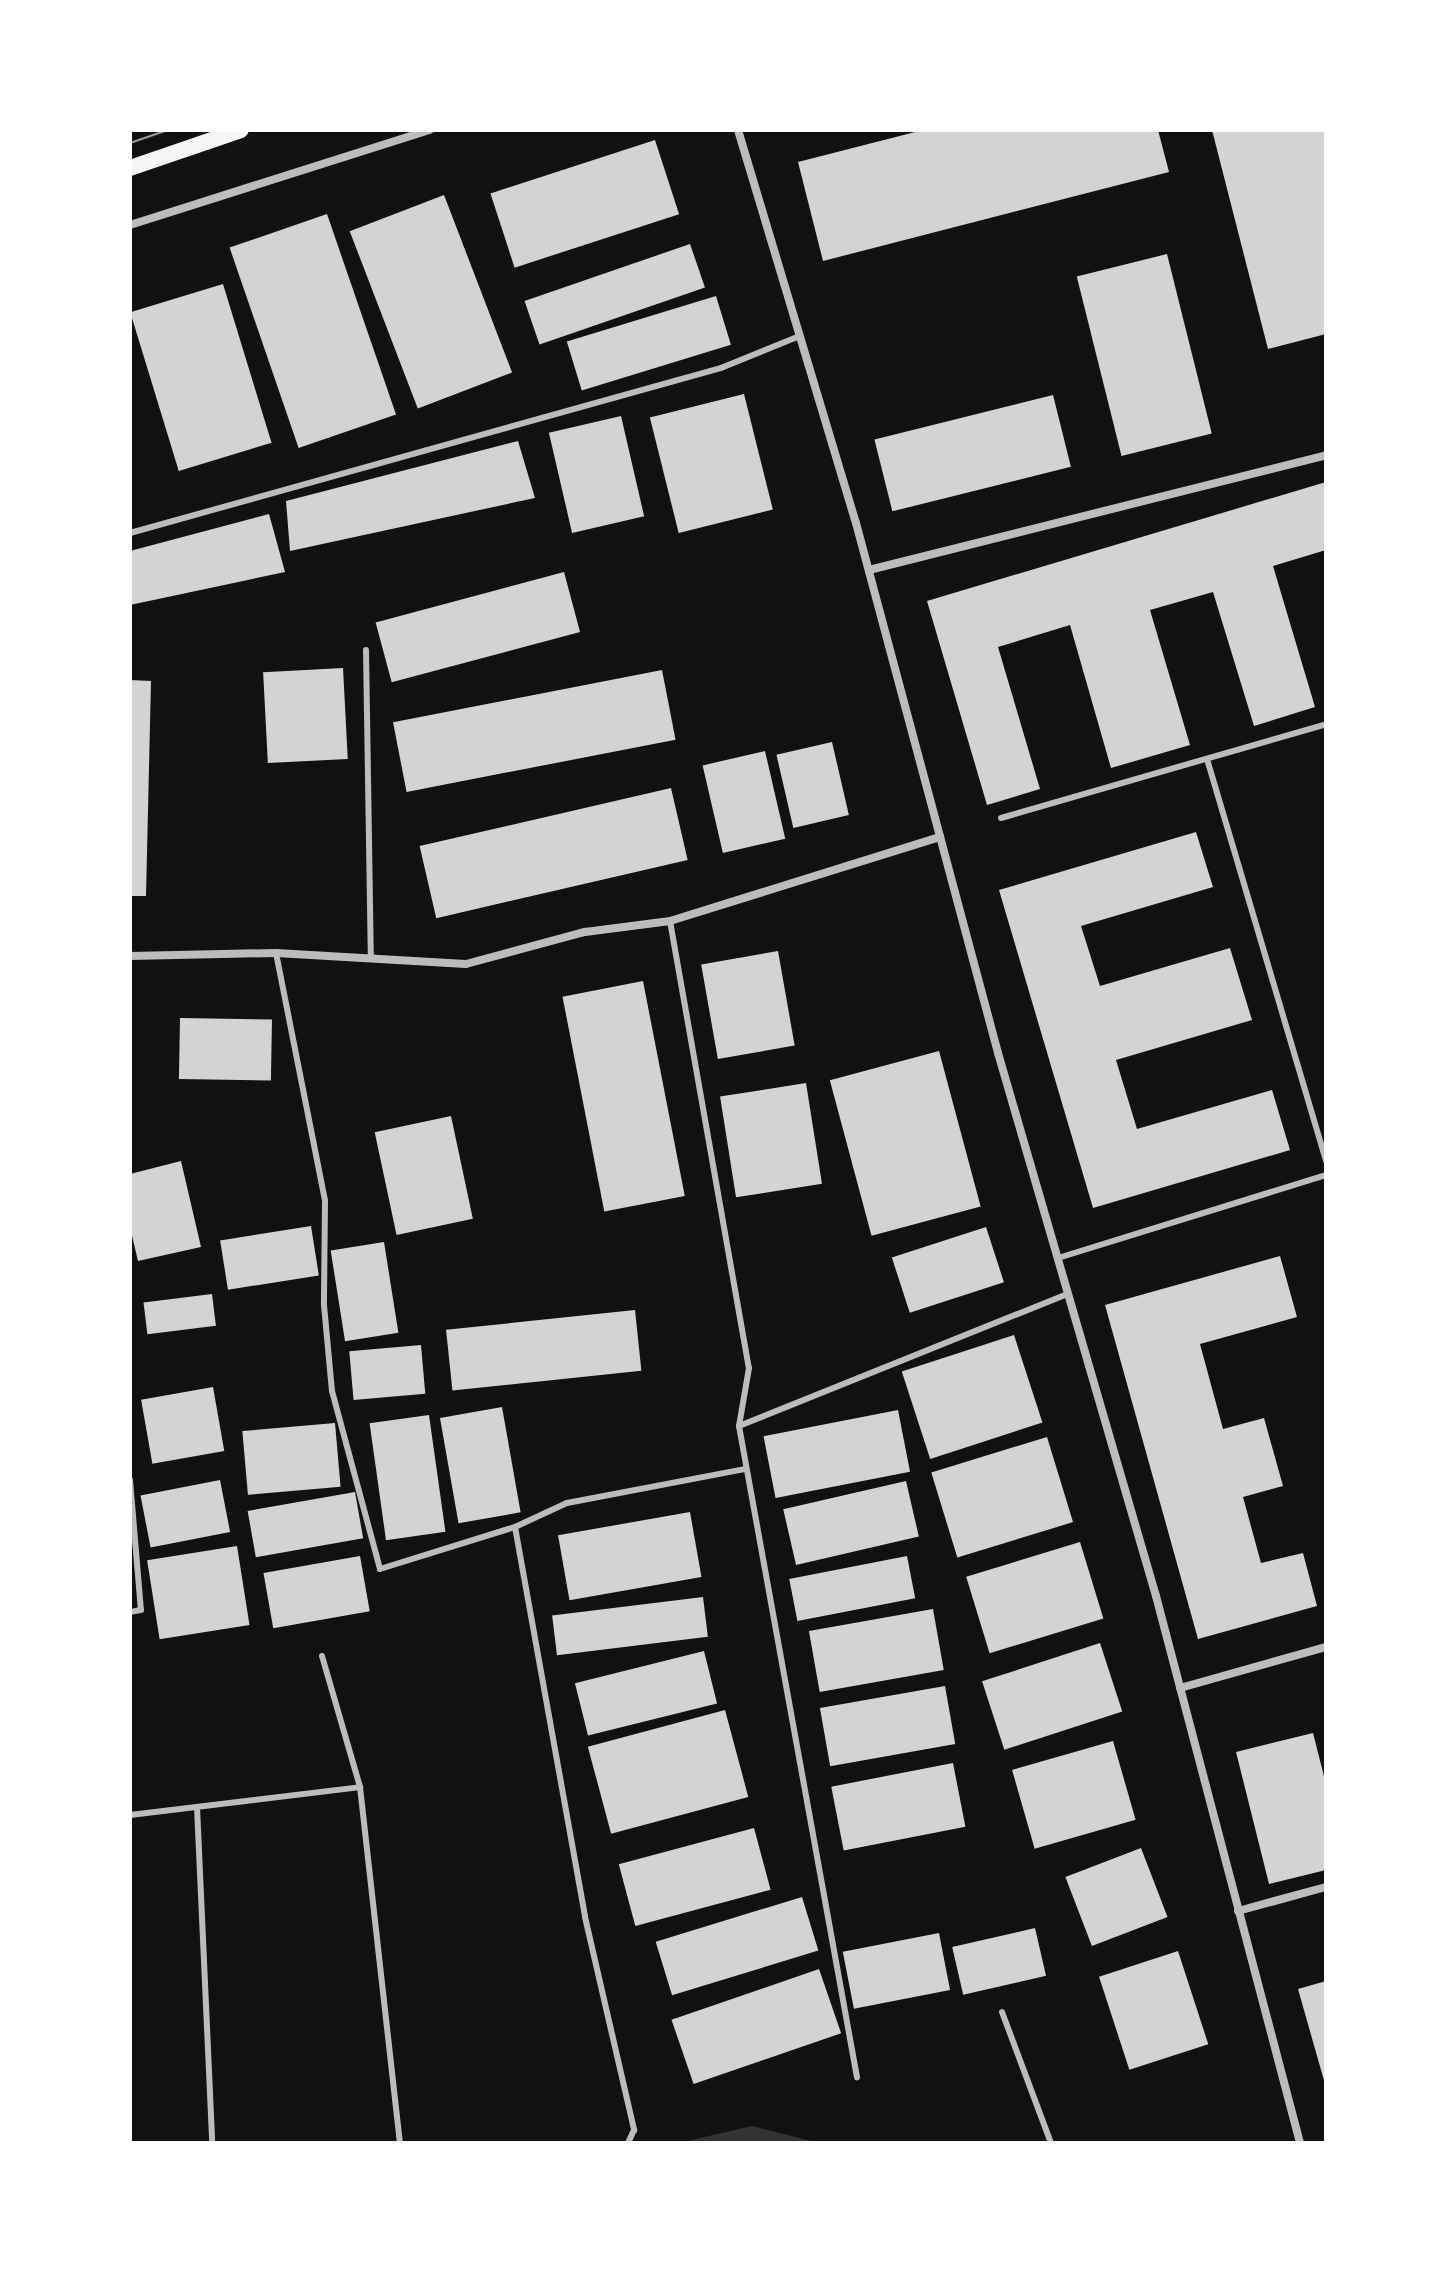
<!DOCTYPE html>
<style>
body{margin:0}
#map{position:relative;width:1456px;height:2273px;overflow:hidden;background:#111;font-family:"Noto Sans",sans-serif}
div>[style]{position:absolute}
.water>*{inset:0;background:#333}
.building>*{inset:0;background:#d3d3d3;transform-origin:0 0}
.service>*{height:6px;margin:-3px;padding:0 3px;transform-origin:3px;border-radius:3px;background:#bcbcbc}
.minor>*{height:8px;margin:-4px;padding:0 4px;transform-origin:4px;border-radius:4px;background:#bcbcbc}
.secondary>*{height:16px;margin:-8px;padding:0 8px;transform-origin:8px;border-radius:8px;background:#f5f5f5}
.tram>*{height:2px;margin:-1px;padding:0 1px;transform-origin:1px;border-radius:1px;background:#9a9a9a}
span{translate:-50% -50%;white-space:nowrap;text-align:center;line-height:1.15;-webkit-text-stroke:7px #fff;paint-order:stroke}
.frame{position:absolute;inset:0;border:132px solid #fff;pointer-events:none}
</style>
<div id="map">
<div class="water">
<i style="clip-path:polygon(752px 2126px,819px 2143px,685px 2143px,687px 2141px)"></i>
</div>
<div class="building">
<i style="clip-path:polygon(923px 130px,1158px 130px,1169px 172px,823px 261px,798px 162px)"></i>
<i style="clip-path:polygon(1212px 130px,1326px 130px,1326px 334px,1268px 349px)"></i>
<i style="left:655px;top:140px;width:78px;height:173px;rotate:72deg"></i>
<i style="left:444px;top:195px;width:190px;height:101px;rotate:69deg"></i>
<i style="left:327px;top:214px;width:212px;height:103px;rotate:71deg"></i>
<i style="left:690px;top:244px;width:46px;height:175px;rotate:71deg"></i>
<i style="left:1167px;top:254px;width:185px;height:93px;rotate:76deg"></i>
<i style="left:223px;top:284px;width:166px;height:97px;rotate:73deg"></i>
<i style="left:716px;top:296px;width:51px;height:156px;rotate:73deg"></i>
<i style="left:744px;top:394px;width:119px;height:97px;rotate:76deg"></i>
<i style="left:1053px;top:395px;width:74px;height:184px;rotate:76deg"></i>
<i style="left:621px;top:416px;width:103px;height:74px;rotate:77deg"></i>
<i style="clip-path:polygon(518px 441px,535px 498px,290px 551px,286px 501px)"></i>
<i style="clip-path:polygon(1326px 482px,1326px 550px,1273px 566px,1315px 707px,1254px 726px,1213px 592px,1150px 610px,1190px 745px,1111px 768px,1070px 625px,998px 647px,1040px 789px,987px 805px,927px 601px)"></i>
<i style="clip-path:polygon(269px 514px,285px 572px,130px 605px,130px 551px)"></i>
<i style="left:564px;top:572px;width:62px;height:195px;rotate:75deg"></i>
<i style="left:343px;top:668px;width:91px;height:80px;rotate:87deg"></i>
<i style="left:662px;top:670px;width:71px;height:274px;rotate:79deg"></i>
<i style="clip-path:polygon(130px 680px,151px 681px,146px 896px,130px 896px)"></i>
<i style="left:832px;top:742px;width:75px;height:57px;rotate:77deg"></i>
<i style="left:765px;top:751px;width:90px;height:64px;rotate:77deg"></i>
<i style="left:671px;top:788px;width:74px;height:258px;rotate:77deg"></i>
<i style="clip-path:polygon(1196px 832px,1213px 887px,1081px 926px,1100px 986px,1230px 948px,1252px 1020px,1116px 1060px,1137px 1129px,1272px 1090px,1290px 1150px,1093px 1208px,999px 890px)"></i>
<i style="left:778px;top:951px;width:96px;height:78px;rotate:80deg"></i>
<i style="left:643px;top:981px;width:219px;height:82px;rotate:79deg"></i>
<i style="left:180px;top:1018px;width:92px;height:61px;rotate:1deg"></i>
<i style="left:939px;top:1051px;width:161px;height:113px;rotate:75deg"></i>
<i style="left:806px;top:1083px;width:102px;height:87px;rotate:81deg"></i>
<i style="left:451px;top:1116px;width:105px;height:78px;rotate:78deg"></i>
<i style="clip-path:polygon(181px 1161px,201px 1247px,138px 1261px,130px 1227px,130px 1174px)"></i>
<i style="left:311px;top:1226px;width:50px;height:92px;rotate:81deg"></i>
<i style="left:986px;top:1227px;width:58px;height:99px;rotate:72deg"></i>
<i style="left:384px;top:1242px;width:92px;height:54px;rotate:81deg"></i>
<i style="clip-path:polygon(1280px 1256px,1297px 1317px,1200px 1344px,1223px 1429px,1264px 1418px,1283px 1486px,1243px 1497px,1261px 1563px,1303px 1553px,1317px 1606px,1198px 1639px,1105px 1305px)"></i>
<i style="left:212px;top:1294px;width:32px;height:69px;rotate:83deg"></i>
<i style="left:635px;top:1310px;width:61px;height:190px;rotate:84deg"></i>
<i style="left:1014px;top:1335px;width:92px;height:118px;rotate:72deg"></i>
<i style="left:421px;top:1345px;width:49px;height:72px;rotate:85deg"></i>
<i style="left:213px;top:1387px;width:65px;height:73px;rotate:80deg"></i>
<i style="left:502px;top:1407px;width:107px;height:63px;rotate:80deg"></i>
<i style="left:898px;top:1410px;width:63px;height:137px;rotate:79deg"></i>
<i style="left:429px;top:1415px;width:118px;height:60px;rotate:82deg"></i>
<i style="left:335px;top:1423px;width:64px;height:93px;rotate:85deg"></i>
<i style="left:1047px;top:1437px;width:89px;height:121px;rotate:73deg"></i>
<i style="left:220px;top:1480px;width:53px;height:81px;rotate:79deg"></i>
<i style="left:906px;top:1481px;width:57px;height:126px;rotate:77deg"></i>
<i style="left:355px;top:1492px;width:47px;height:109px;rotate:80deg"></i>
<i style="left:690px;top:1512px;width:66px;height:134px;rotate:80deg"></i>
<i style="left:1080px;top:1542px;width:80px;height:119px;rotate:73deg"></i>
<i style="left:237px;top:1546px;width:80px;height:91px;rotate:81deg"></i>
<i style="left:360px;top:1556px;width:56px;height:98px;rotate:80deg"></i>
<i style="left:907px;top:1556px;width:43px;height:120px;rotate:79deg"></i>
<i style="left:703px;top:1597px;width:40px;height:152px;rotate:83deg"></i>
<i style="left:933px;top:1609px;width:62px;height:126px;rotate:80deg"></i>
<i style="left:1100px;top:1643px;width:72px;height:124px;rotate:72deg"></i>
<i style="left:704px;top:1651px;width:54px;height:133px;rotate:76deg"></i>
<i style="left:945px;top:1686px;width:59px;height:127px;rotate:80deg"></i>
<i style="left:725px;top:1710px;width:90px;height:142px;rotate:75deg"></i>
<i style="clip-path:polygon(1313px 1733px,1326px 1784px,1326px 1870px,1269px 1884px,1236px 1752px)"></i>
<i style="left:1113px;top:1741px;width:82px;height:105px;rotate:74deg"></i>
<i style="left:953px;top:1763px;width:65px;height:124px;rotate:79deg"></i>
<i style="left:754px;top:1828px;width:64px;height:140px;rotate:75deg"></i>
<i style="left:1141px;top:1848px;width:74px;height:81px;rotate:69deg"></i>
<i style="left:802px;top:1897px;width:56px;height:153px;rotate:73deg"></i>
<i style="left:1035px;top:1928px;width:49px;height:85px;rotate:77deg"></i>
<i style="left:939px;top:1933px;width:58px;height:98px;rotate:79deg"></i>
<i style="left:1178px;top:1951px;width:98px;height:83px;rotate:72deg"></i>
<i style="left:819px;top:1969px;width:68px;height:156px;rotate:71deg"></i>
<i style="clip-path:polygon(1326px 1981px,1326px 2084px,1325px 2084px,1298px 1989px)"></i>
</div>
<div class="service">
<i style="left:130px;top:533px;width:614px;rotate:-15.6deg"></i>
<i style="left:721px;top:368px;width:85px;rotate:-22.1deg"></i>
<i style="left:366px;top:650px;width:308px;rotate:89.1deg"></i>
<i style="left:1207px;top:759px;width:419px;rotate:73.5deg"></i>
<i style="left:1001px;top:818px;width:338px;rotate:-16.1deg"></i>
<i style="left:670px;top:921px;width:454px;rotate:80deg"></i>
<i style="left:749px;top:1368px;width:59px;rotate:99.8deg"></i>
<i style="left:739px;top:1426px;width:662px;rotate:79.73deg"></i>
<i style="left:276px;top:953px;width:253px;rotate:78.8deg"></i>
<i style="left:325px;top:1201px;width:104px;rotate:90.6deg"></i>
<i style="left:324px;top:1305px;width:86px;rotate:84.7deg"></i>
<i style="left:332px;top:1391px;width:184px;rotate:74.9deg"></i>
<i style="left:380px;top:1569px;width:141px;rotate:-17.3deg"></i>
<i style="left:515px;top:1527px;width:57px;rotate:-24.8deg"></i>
<i style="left:567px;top:1503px;width:182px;rotate:-10.8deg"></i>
<i style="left:1058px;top:1258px;width:281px;rotate:-17.2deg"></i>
<i style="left:739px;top:1426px;width:354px;rotate:-21.9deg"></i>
<i style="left:130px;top:1480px;width:130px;rotate:85.2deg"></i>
<i style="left:141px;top:1610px;width:11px;rotate:170deg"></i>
<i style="left:515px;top:1527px;width:396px;rotate:79.8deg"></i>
<i style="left:585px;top:1917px;width:219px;rotate:77deg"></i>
<i style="left:634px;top:2130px;width:14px;rotate:115deg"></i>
<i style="left:322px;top:1656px;width:136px;rotate:73.8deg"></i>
<i style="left:360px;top:1787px;width:358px;rotate:83.6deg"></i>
<i style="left:197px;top:1807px;width:336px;rotate:87.4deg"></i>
<i style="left:130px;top:1815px;width:232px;rotate:-6.9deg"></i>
<i style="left:1002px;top:2012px;width:140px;rotate:69.5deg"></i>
</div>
<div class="minor">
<i style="left:738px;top:130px;width:410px;rotate:73.3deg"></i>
<i style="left:856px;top:523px;width:549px;rotate:75deg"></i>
<i style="left:998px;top:1053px;width:566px;rotate:73.78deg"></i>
<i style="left:1156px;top:1596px;width:566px;rotate:75.25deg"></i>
<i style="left:130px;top:225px;width:315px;rotate:-17.6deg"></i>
<i style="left:869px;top:570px;width:471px;rotate:-14.1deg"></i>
<i style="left:130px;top:956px;width:146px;rotate:-1.2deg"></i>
<i style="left:276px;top:953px;width:190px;rotate:3.3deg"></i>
<i style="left:466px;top:964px;width:123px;rotate:-15.1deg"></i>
<i style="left:585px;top:932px;width:86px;rotate:-7.4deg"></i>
<i style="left:670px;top:921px;width:283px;rotate:-17.3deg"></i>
<i style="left:1180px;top:1688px;width:152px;rotate:-15.7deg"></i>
<i style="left:1238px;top:1911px;width:91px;rotate:-15.3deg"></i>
</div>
<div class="secondary">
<i style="left:130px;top:168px;width:117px;rotate:-18.9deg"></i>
</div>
<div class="tram">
<i style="left:130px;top:143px;width:40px;rotate:-18.9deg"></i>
</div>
<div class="frame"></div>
</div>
